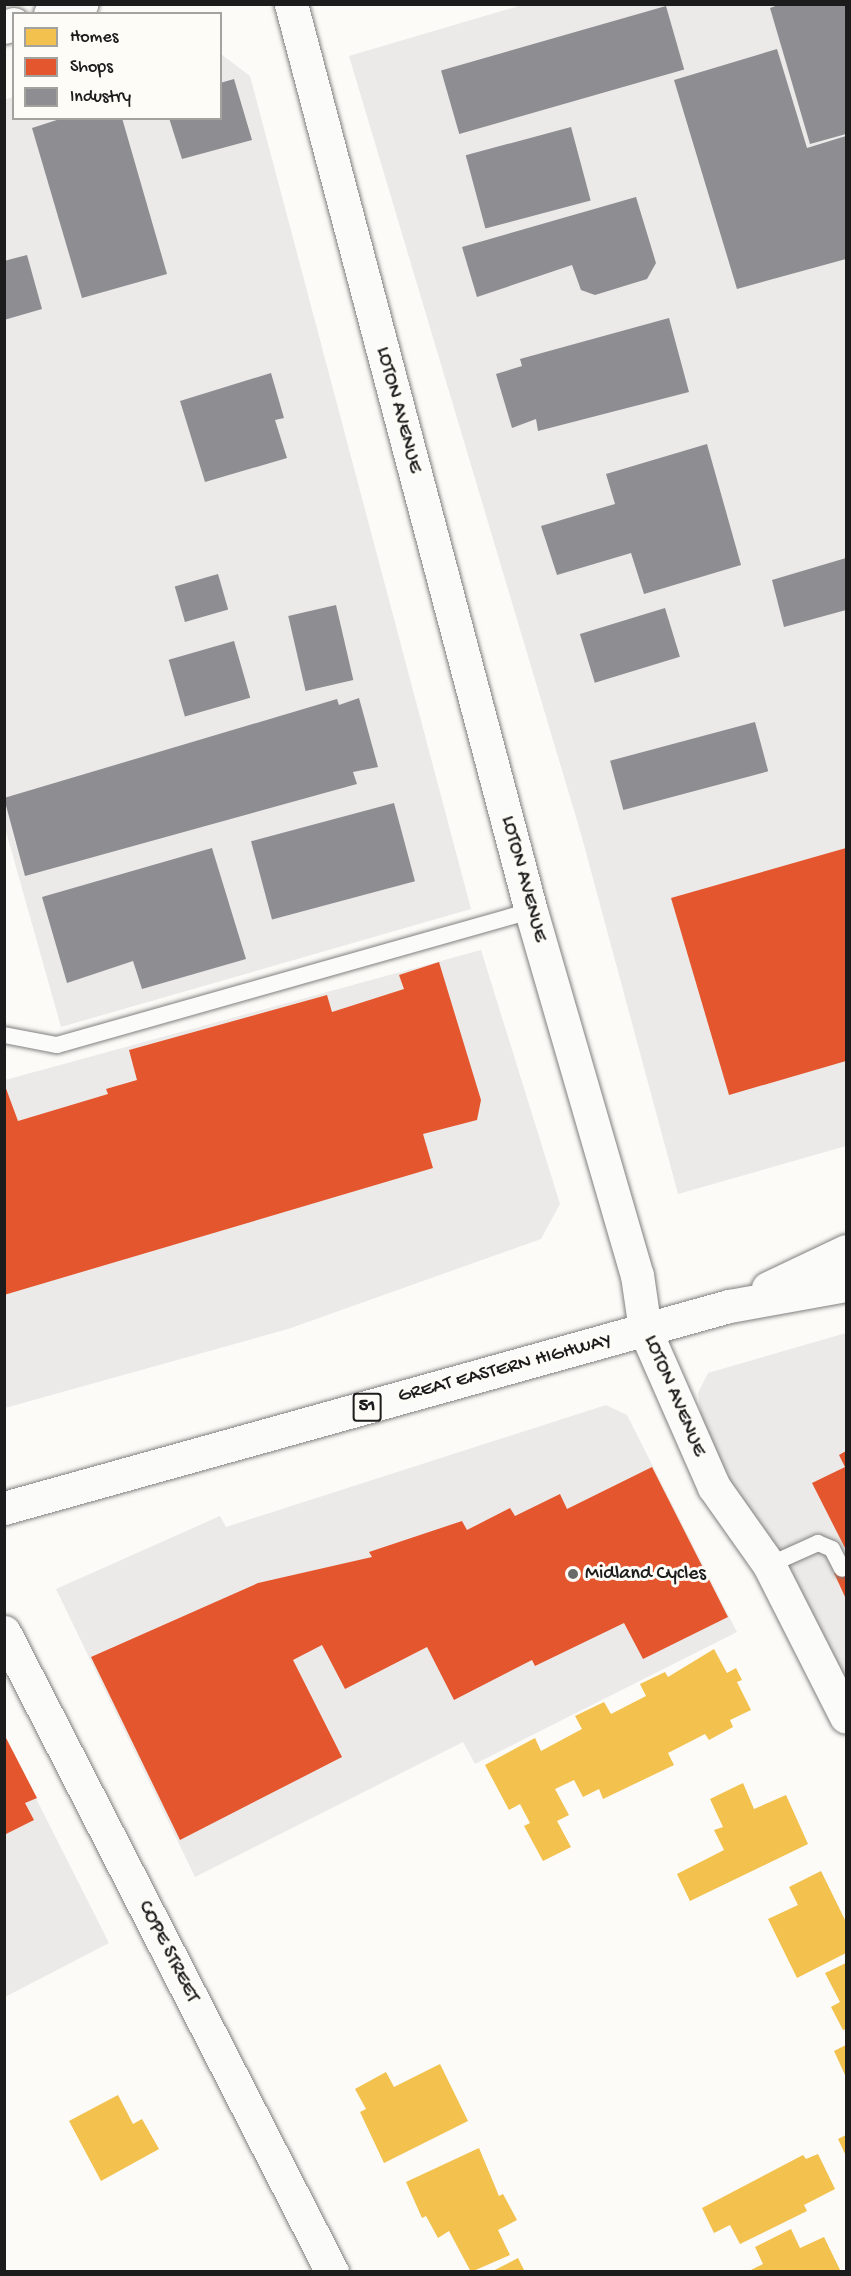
<!DOCTYPE html>
<style>
body{margin:0}
#map{position:relative;width:851px;height:2276px;overflow:hidden;background:#fcfbf8;font-family:"Gochi Hand",sans-serif}
div>[style]{position:absolute}
.built>*{inset:0;background:#ebeae8}
.homes>*{inset:0;background:#f2c14e}
.shops>*{inset:0;background:#e4572e}
.industry>*{inset:0;background:#8d8d92;transform-origin:0 0}
.roads{filter:drop-shadow(0 0 2px #81807f) drop-shadow(0 0 2px #81807f)}
.service>*{height:16px;margin:-8px;padding:0 8px;transform-origin:8px;border-radius:8px;background:#fbfbf9}
.minor>*{height:33px;margin:-16.5px;padding:0 16.5px;transform-origin:16.5px;border-radius:16.5px;background:#fbfbf9}
.trunk>*{height:33px;margin:-16.5px;padding:0 16.5px;transform-origin:16.5px;border-radius:16.5px;background:#fbfbf9}
.dots>*{width:16px;height:16px;translate:-50% -50%;box-sizing:border-box;border:3px solid #fdfcf7;border-radius:50%}
span{translate:-50% -50%;white-space:nowrap;text-align:center;line-height:1.15;-webkit-text-stroke:6px #fdfcf7;paint-order:stroke}
.shield-label span{padding:2px 4px;background:#fdfcf7;border:2px solid;border-radius:4px;-webkit-text-stroke-width:0}
.shield-label{font-size:18px;color:#1c1c1c;font-weight:700}
.street-label{font-size:20px;color:#1c1c1c}
.poi-label{font-size:20px;color:#1c1c1c}
.left{translate:0 -50%;text-align:left}
.frame{position:absolute;inset:0;border:6px solid #1c1c1c;pointer-events:none}
.legend{position:absolute;left:12px;top:12px;width:210px;height:108px;box-sizing:border-box;background:#fdfcf7;border:2px solid #a3a29f;margin:0;padding:8px 10px;list-style:none;font-size:18px;color:#1c1c1c}
.legend li{display:flex;align-items:center;gap:12px;height:30px}
.legend b{width:30px;border:2px solid #a3a29f}
</style>
<div id="map">
<div class="built">
<i style="clip-path:polygon(522px 5px,846px 5px,846px 1146px,678px 1194px,581px 834px,349px 56px)"></i>
<i style="clip-path:polygon(221px 54px,250px 76px,471px 909px,61px 1027px,5px 828px,4px 100px,13px 97px,14px 118px,220px 118px)"></i>
<i style="clip-path:polygon(481px 950px,560px 1204px,541px 1239px,288px 1329px,5px 1408px,5px 1080px)"></i>
<i style="clip-path:polygon(846px 1333px,846px 1717px,702px 1422px,698px 1393px,708px 1373px)"></i>
<i style="clip-path:polygon(606px 1405px,627px 1415px,737px 1632px,475px 1764px,463px 1742px,195px 1877px,56px 1589px,220px 1516px,226px 1527px)"></i>
<i style="clip-path:polygon(4px 1735px,109px 1943px,5px 1997px,4px 1997px)"></i>
</div>
<div class="homes">
<i style="clip-path:polygon(714px 1649px,727px 1673px,736px 1668px,742px 1680px,737px 1682px,751px 1710px,730px 1720px,733px 1727px,709px 1740px,705px 1734px,668px 1753px,674px 1765px,603px 1799px,599px 1789px,583px 1797px,574px 1780px,555px 1789px,569px 1815px,557px 1821px,571px 1847px,543px 1861px,524px 1826px,530px 1823px,520px 1804px,509px 1810px,485px 1765px,535px 1738px,541px 1751px,582px 1729px,575px 1716px,604px 1702px,611px 1714px,646px 1696px,640px 1684px,665px 1672px,668px 1677px)"></i>
<i style="clip-path:polygon(743px 1783px,754px 1809px,786px 1795px,808px 1844px,690px 1901px,677px 1874px,724px 1850px,714px 1830px,723px 1827px,710px 1799px)"></i>
<i style="clip-path:polygon(821px 1871px,846px 1922px,846px 1953px,797px 1978px,768px 1919px,798px 1905px,789px 1887px)"></i>
<i style="clip-path:polygon(846px 1963px,846px 2029px,843px 2030px,831px 2007px,840px 2002px,825px 1973px)"></i>
<i style="clip-path:polygon(846px 2045px,846px 2077px,834px 2051px)"></i>
<i style="clip-path:polygon(440px 2064px,468px 2121px,384px 2163px,360px 2112px,366px 2109px,355px 2089px,386px 2072px,394px 2087px)"></i>
<i style="clip-path:polygon(118px 2095px,133px 2124px,142px 2119px,159px 2149px,101px 2181px,69px 2121px)"></i>
<i style="clip-path:polygon(846px 2135px,846px 2156px,838px 2139px)"></i>
<i style="clip-path:polygon(479px 2148px,499px 2196px,503px 2194px,517px 2220px,498px 2230px,510px 2255px,471px 2272px,449px 2231px,438px 2238px,426px 2216px,422px 2218px,406px 2182px)"></i>
<i style="clip-path:polygon(818px 2154px,835px 2189px,804px 2205px,807px 2211px,740px 2244px,730px 2225px,714px 2233px,702px 2208px,803px 2155px,806px 2159px)"></i>
<i style="clip-path:polygon(791px 2229px,800px 2248px,824px 2237px,841px 2272px,747px 2272px,763px 2264px,755px 2247px)"></i>
<i style="clip-path:polygon(518px 2258px,525px 2272px,491px 2272px)"></i>
</div>
<div class="shops">
<i style="clip-path:polygon(846px 848px,846px 1061px,729px 1095px,671px 898px)"></i>
<i style="clip-path:polygon(439px 962px,481px 1100px,477px 1120px,423px 1134px,433px 1168px,4px 1295px,4px 1083px,18px 1121px,108px 1094px,106px 1089px,137px 1080px,129px 1050px,327px 995px,332px 1012px,404px 989px,399px 975px)"></i>
<i style="clip-path:polygon(846px 1451px,846px 1550px,812px 1483px,845px 1467px,839px 1455px)"></i>
<i style="clip-path:polygon(652px 1467px,728px 1617px,643px 1659px,624px 1623px,535px 1666px,532px 1660px,454px 1700px,427px 1647px,345px 1689px,322px 1645px,293px 1660px,342px 1757px,180px 1840px,91px 1657px,258px 1583px,372px 1557px,369px 1552px,462px 1521px,467px 1530px,510px 1508px,515px 1516px,560px 1494px,567px 1509px)"></i>
<i style="clip-path:polygon(846px 1567px,846px 1599px,834px 1573px)"></i>
<i style="clip-path:polygon(4px 1734px,37px 1798px,25px 1803px,34px 1820px,4px 1835px)"></i>
</div>
<div class="industry">
<i style="clip-path:polygon(781px 4px,846px 4px,846px 134px,810px 144px,770px 8px)"></i>
<i style="left:666px;top:6px;width:66px;height:234px;rotate:74deg"></i>
<i style="clip-path:polygon(777px 49px,807px 148px,846px 136px,846px 259px,737px 289px,674px 80px)"></i>
<i style="clip-path:polygon(234px 79px,252px 140px,182px 159px,169px 118px,220px 118px,220px 83px)"></i>
<i style="clip-path:polygon(63px 118px,122px 118px,167px 274px,82px 298px,32px 128px)"></i>
<i style="left:571px;top:127px;width:76px;height:109px;rotate:75deg"></i>
<i style="clip-path:polygon(636px 197px,656px 263px,647px 279px,595px 295px,581px 290px,572px 265px,477px 297px,462px 247px)"></i>
<i style="clip-path:polygon(27px 255px,42px 309px,4px 320px,4px 261px)"></i>
<i style="clip-path:polygon(669px 318px,689px 392px,538px 431px,536px 419px,512px 428px,496px 374px,522px 366px,520px 359px)"></i>
<i style="clip-path:polygon(271px 373px,284px 418px,275px 420px,287px 458px,205px 482px,180px 401px)"></i>
<i style="clip-path:polygon(707px 444px,741px 565px,644px 594px,631px 553px,557px 575px,541px 526px,615px 504px,606px 474px)"></i>
<i style="clip-path:polygon(846px 558px,846px 610px,784px 627px,772px 580px)"></i>
<i style="left:218px;top:574px;width:37px;height:45px;rotate:74deg"></i>
<i style="left:336px;top:605px;width:77px;height:49px;rotate:77deg"></i>
<i style="left:665px;top:608px;width:51px;height:89px;rotate:73deg"></i>
<i style="left:234px;top:641px;width:59px;height:68px;rotate:74deg"></i>
<i style="clip-path:polygon(359px 698px,378px 767px,353px 772px,357px 784px,25px 876px,4px 798px,337px 699px,339px 705px)"></i>
<i style="left:755px;top:722px;width:51px;height:150px;rotate:75deg"></i>
<i style="left:394px;top:803px;width:81px;height:148px;rotate:75deg"></i>
<i style="clip-path:polygon(212px 848px,246px 959px,142px 989px,133px 961px,67px 983px,42px 897px)"></i>
</div>
<div class="roads">
<div class="service">
<i style="left:4px;top:1035px;width:54px;rotate:10.7deg"></i>
<i style="left:57px;top:1045px;width:493px;rotate:-15.8deg"></i>
<i style="left:769px;top:1565px;width:54px;rotate:-24.2deg"></i>
<i style="left:818px;top:1543px;width:15px;rotate:23deg"></i>
<i style="left:832px;top:1549px;width:22px;rotate:63deg"></i>
</div>
<div class="minor">
<i style="left:291px;top:4px;width:938px;rotate:75.18deg"></i>
<i style="left:531px;top:911px;width:379px;rotate:73.8deg"></i>
<i style="left:637px;top:1275px;width:56px;rotate:81.7deg"></i>
<i style="left:645px;top:1330px;width:171px;rotate:66.3deg"></i>
<i style="left:714px;top:1487px;width:95px;rotate:54.8deg"></i>
<i style="left:769px;top:1565px;width:170px;rotate:63.1deg"></i>
<i style="left:50px;top:14px;width:33px;rotate:-18deg"></i>
<i style="left:4px;top:27px;width:10px;rotate:-17deg"></i>
<i style="left:4px;top:1632px;width:719px;rotate:62.86deg"></i>
</div>
<div class="trunk">
<i style="left:768px;top:1288px;width:86px;rotate:-25.4deg"></i>
<i style="left:4px;top:1508px;width:753px;rotate:-15.57deg"></i>
<i style="left:729px;top:1306px;width:119px;rotate:-10.2deg"></i>
</div>
</div>
<div class="dots">
<i style="left:573px;top:1574px;background:#6a6a69"></i>
</div>
<div class="shield-label">
<span style="left:367px;top:1407px">51</span>
</div>
<div class="street-label">
<span style="left:398px;top:410px;rotate:75deg">LOTON AVENUE</span>
<span style="left:523px;top:879px;rotate:75deg">LOTON AVENUE</span>
<span style="left:505px;top:1369px;rotate:-15deg">GREAT EASTERN HIGHWAY</span>
<span style="left:674px;top:1396px;rotate:67deg">LOTON AVENUE</span>
<span style="left:168px;top:1952px;rotate:63deg">COPE STREET</span>
</div>
<div class="poi-label">
<span class="left" style="left:585px;top:1574px">Midland Cycles</span>
</div>
<div class="frame"></div>
<ul class="legend">
<li><b style="height:16px;background:#f2c14e"></b>Homes</li>
<li><b style="height:16px;background:#e4572e"></b>Shops</li>
<li><b style="height:16px;background:#8d8d92"></b>Industry</li>
</ul>
</div>
